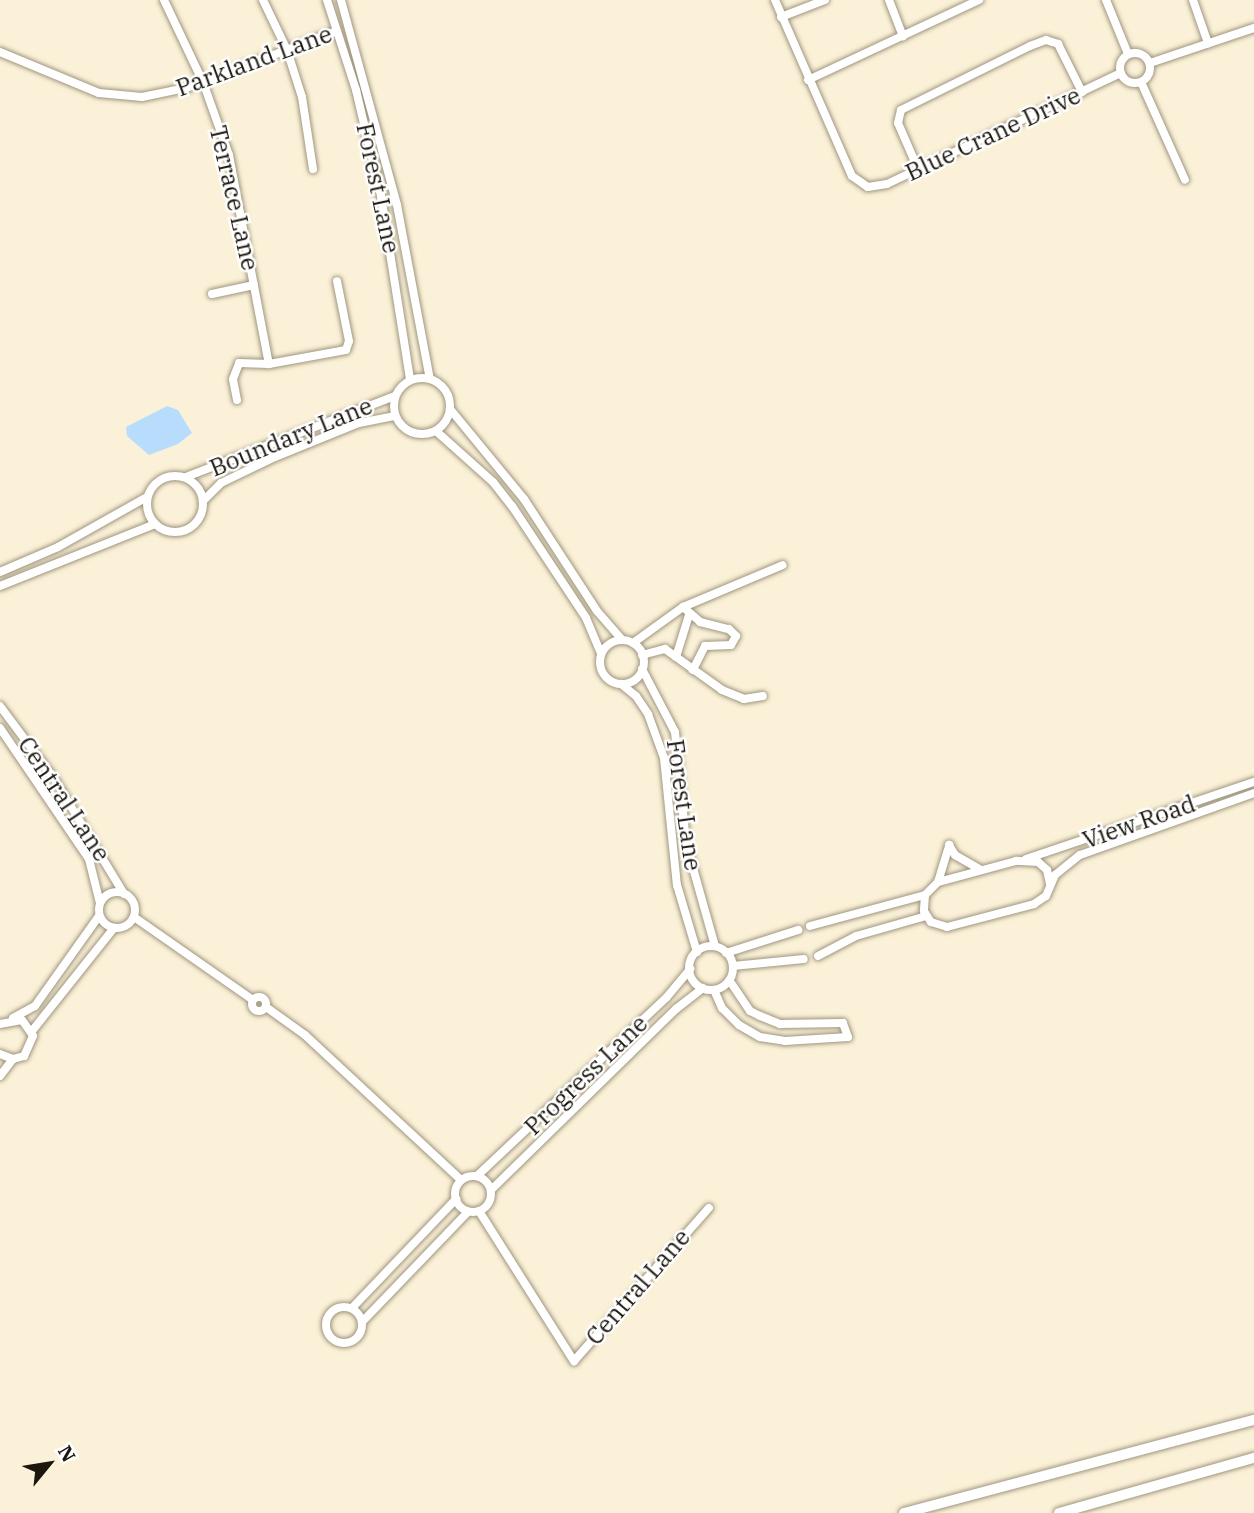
<!DOCTYPE html>
<style>
body{margin:0}
#map{position:relative;width:1254px;height:1513px;overflow:hidden;background:#fbf1d8;font-family:"IBM Plex Serif",serif}
div>[style]{position:absolute}
.water>*{inset:0;background:#b8ddfc}
.roads{filter:drop-shadow(0 0 2px #9f967f) drop-shadow(0 0 2px #9f967f)}
.minor>*{height:8px;margin:-4px;padding:0 4px;transform-origin:4px;border-radius:4px;background:#fff}
.minor>.ring{margin:-4px;padding:0;box-sizing:content-box;background:none;border:8px solid #fff;border-radius:50%}
.secondary>*{height:10px;margin:-5px;padding:0 5px;transform-origin:5px;border-radius:5px;background:#fff}
span{translate:-50% -50%;white-space:nowrap;text-align:center;line-height:1.15;-webkit-text-stroke:5px #fff;paint-order:stroke}
.street-label{font-size:24px;color:#1b170f}
.north{position:absolute;left:14px;top:1429px;width:70px;height:70px;-webkit-text-stroke:5px #fff;paint-order:stroke;rotate:60deg;font-size:19px;font-weight:700;line-height:28px;text-align:center;color:#1b170f}
.north::after{content:'';display:block;margin:auto;width:24px;height:32px;background:#1b170f;clip-path:polygon(50% 0,100% 100%,50% 72%,0 100%)}
</style>
<div id="map">
<div class="water">
<i style="clip-path:polygon(167px 406px,178px 410px,192px 433px,178px 444px,149px 455px,127px 436px,126px 427px)"></i>
</div>
<div class="roads">
<div class="minor">
<i style="left:164px;top:0;width:91px;rotate:64.6deg"></i>
<i style="left:203px;top:82px;width:77px;rotate:70.4deg"></i>
<i style="left:229px;top:155px;width:213px;rotate:79.2deg"></i>
<i style="left:263px;top:0;width:55px;rotate:64.4deg"></i>
<i style="left:287px;top:50px;width:49px;rotate:72.3deg"></i>
<i style="left:302px;top:97px;width:73px;rotate:81.3deg"></i>
<i style="left:327px;top:0;width:95px;rotate:72.1deg"></i>
<i style="left:356px;top:90px;width:109px;rotate:76.7deg"></i>
<i style="left:381px;top:196px;width:186px;rotate:81deg"></i>
<i style="left:341px;top:0;width:213px;rotate:74.7deg"></i>
<i style="left:397px;top:205px;width:177px;rotate:79.3deg"></i>
<i style="left:775px;top:0;width:192px;rotate:66.4deg"></i>
<i style="left:852px;top:176px;width:19px;rotate:35deg"></i>
<i style="left:868px;top:187px;width:19px;rotate:-9deg"></i>
<i style="left:887px;top:184px;width:259px;rotate:-25.4deg"></i>
<i style="left:889px;top:0;width:39px;rotate:69deg"></i>
<i style="left:1106px;top:0;width:58px;rotate:67.8deg"></i>
<i style="left:1193px;top:0;width:46px;rotate:70.8deg"></i>
<i style="left:781px;top:17px;width:47px;rotate:-21.1deg"></i>
<i style="left:0;top:52px;width:107px;rotate:22.5deg"></i>
<i style="left:99px;top:93px;width:43px;rotate:5.3deg"></i>
<i style="left:142px;top:97px;width:45px;rotate:-11.6deg"></i>
<i style="left:186px;top:88px;width:161px;rotate:-20.7deg"></i>
<i class="ring" style="left:1120px;top:53px;width:22px;height:22px"></i>
<i style="left:1150px;top:63px;width:110px;rotate:-18.6deg"></i>
<i style="left:808px;top:80px;width:189px;rotate:-25.1deg"></i>
<i style="left:1141px;top:82px;width:107px;rotate:65.8deg"></i>
<i style="left:918px;top:169px;width:50px;rotate:-113.5deg"></i>
<i style="left:898px;top:123px;width:13px;rotate:-77deg"></i>
<i style="left:901px;top:110px;width:144px;rotate:-26.4deg"></i>
<i style="left:1030px;top:46px;width:17px;rotate:-21deg"></i>
<i style="left:1046px;top:40px;width:13px;rotate:18deg"></i>
<i style="left:1058px;top:44px;width:54px;rotate:63.4deg"></i>
<i style="left:212px;top:294px;width:43px;rotate:-12.1deg"></i>
<i class="ring" style="left:394px;top:378px;width:48px;height:48px"></i>
<i style="left:237px;top:400px;width:21px;rotate:-101deg"></i>
<i style="left:233px;top:379px;width:17px;rotate:-69deg"></i>
<i style="left:239px;top:363px;width:30px;rotate:2deg"></i>
<i style="left:269px;top:364px;width:78px;rotate:-10.3deg"></i>
<i style="left:346px;top:350px;width:9px;rotate:-72deg"></i>
<i style="left:349px;top:341px;width:61px;rotate:-101.3deg"></i>
<i style="left:450px;top:409px;width:117px;rotate:50.6deg"></i>
<i style="left:524px;top:499px;width:134px;rotate:56.9deg"></i>
<i style="left:597px;top:611px;width:38px;rotate:49deg"></i>
<i style="left:436px;top:431px;width:76px;rotate:41.8deg"></i>
<i style="left:493px;top:482px;width:31px;rotate:52deg"></i>
<i style="left:512px;top:506px;width:134px;rotate:56.5deg"></i>
<i style="left:586px;top:618px;width:38px;rotate:67deg"></i>
<i class="ring" style="left:147px;top:476px;width:48px;height:48px"></i>
<i style="left:186px;top:477px;width:224px;rotate:-21.2deg"></i>
<i style="left:203px;top:501px;width:25px;rotate:-45deg"></i>
<i style="left:221px;top:483px;width:60px;rotate:-25.7deg"></i>
<i style="left:275px;top:457px;width:91px;rotate:-22deg"></i>
<i style="left:359px;top:423px;width:37px;rotate:-11deg"></i>
<i style="left:0;top:572px;width:63px;rotate:-23.3deg"></i>
<i style="left:58px;top:547px;width:102px;rotate:-29.3deg"></i>
<i style="left:0;top:586px;width:167px;rotate:-21.8deg"></i>
<i style="left:683px;top:607px;width:23px;rotate:41deg"></i>
<i style="left:700px;top:622px;width:30px;rotate:14deg"></i>
<i style="left:729px;top:629px;width:10px;rotate:45deg"></i>
<i style="left:736px;top:636px;width:10px;rotate:119deg"></i>
<i style="left:731px;top:645px;width:26px;rotate:178deg"></i>
<i style="left:705px;top:646px;width:27px;rotate:117deg"></i>
<i class="ring" style="left:600px;top:640px;width:36px;height:36px"></i>
<i style="left:633px;top:643px;width:62px;rotate:-35.8deg"></i>
<i style="left:683px;top:607px;width:108px;rotate:-22.8deg"></i>
<i style="left:642px;top:655px;width:24px;rotate:-15deg"></i>
<i style="left:665px;top:649px;width:70px;rotate:35.7deg"></i>
<i style="left:722px;top:690px;width:24px;rotate:22deg"></i>
<i style="left:744px;top:699px;width:19px;rotate:-9deg"></i>
<i style="left:676px;top:657px;width:44px;rotate:-72.8deg"></i>
<i style="left:642px;top:669px;width:71px;rotate:62.4deg"></i>
<i style="left:675px;top:732px;width:112px;rotate:84.3deg"></i>
<i style="left:686px;top:843px;width:107px;rotate:74.3deg"></i>
<i style="left:621px;top:684px;width:19px;rotate:39deg"></i>
<i style="left:636px;top:696px;width:22px;rotate:56deg"></i>
<i style="left:648px;top:714px;width:47px;rotate:70deg"></i>
<i style="left:664px;top:758px;width:128px;rotate:84.2deg"></i>
<i style="left:677px;top:885px;width:70px;rotate:73.4deg"></i>
<i style="left:0;top:706px;width:89px;rotate:53.3deg"></i>
<i style="left:53px;top:777px;width:137px;rotate:58.7deg"></i>
<i style="left:0;top:728px;width:158px;rotate:55.8deg"></i>
<i style="left:89px;top:859px;width:45px;rotate:76deg"></i>
<i style="left:949px;top:845px;width:12px;rotate:59deg"></i>
<i style="left:955px;top:855px;width:30px;rotate:30deg"></i>
<i style="left:1026px;top:859px;width:241px;rotate:-18.7deg"></i>
<i style="left:938px;top:882px;width:39px;rotate:-73deg"></i>
<i style="left:1050px;top:884px;width:14px;rotate:-102deg"></i>
<i style="left:1047px;top:870px;width:12px;rotate:-138deg"></i>
<i style="left:1038px;top:862px;width:22px;rotate:-177deg"></i>
<i style="left:1016px;top:861px;width:81px;rotate:164.9deg"></i>
<i style="left:938px;top:882px;width:18px;rotate:135deg"></i>
<i style="left:925px;top:895px;width:16px;rotate:94deg"></i>
<i style="left:924px;top:911px;width:13px;rotate:58deg"></i>
<i style="left:931px;top:922px;width:17px;rotate:17deg"></i>
<i style="left:947px;top:927px;width:90px;rotate:-14.8deg"></i>
<i style="left:1034px;top:904px;width:14px;rotate:-34deg"></i>
<i style="left:1046px;top:896px;width:23px;rotate:-67deg"></i>
<i style="left:1055px;top:875px;width:32px;rotate:-39deg"></i>
<i style="left:1080px;top:855px;width:185px;rotate:-19.6deg"></i>
<i class="ring" style="left:99px;top:892px;width:28px;height:28px"></i>
<i style="left:134px;top:917px;width:145px;rotate:34.9deg"></i>
<i style="left:810px;top:926px;width:119px;rotate:-15.1deg"></i>
<i class="ring" style="left:689px;top:946px;width:36px;height:36px"></i>
<i style="left:726px;top:953px;width:76px;rotate:-17.7deg"></i>
<i style="left:818px;top:956px;width:43px;rotate:-27.8deg"></i>
<i style="left:856px;top:936px;width:73px;rotate:-15.9deg"></i>
<i style="left:733px;top:966px;width:71px;rotate:-5.6deg"></i>
<i style="left:714px;top:990px;width:20px;rotate:66deg"></i>
<i style="left:722px;top:1008px;width:24px;rotate:45deg"></i>
<i style="left:739px;top:1025px;width:24px;rotate:30deg"></i>
<i style="left:760px;top:1037px;width:25px;rotate:9deg"></i>
<i style="left:785px;top:1041px;width:63px;rotate:-3.6deg"></i>
<i style="left:848px;top:1037px;width:15px;rotate:-110deg"></i>
<i style="left:843px;top:1023px;width:63px;rotate:179.1deg"></i>
<i style="left:780px;top:1024px;width:22px;rotate:-158deg"></i>
<i style="left:760px;top:1016px;width:11px;rotate:-153deg"></i>
<i style="left:750px;top:1011px;width:37px;rotate:-124deg"></i>
<i class="ring" style="left:252px;top:997px;width:6px;height:6px"></i>
<i style="left:266px;top:1007px;width:48px;rotate:35.7deg"></i>
<i style="left:305px;top:1035px;width:213px;rotate:42.9deg"></i>
<i style="left:13px;top:1018px;width:25px;rotate:-29deg"></i>
<i style="left:35px;top:1006px;width:110px;rotate:-54.6deg"></i>
<i style="left:0;top:1024px;width:22px;rotate:-10deg"></i>
<i style="left:22px;top:1020px;width:19px;rotate:55deg"></i>
<i style="left:33px;top:1036px;width:22px;rotate:114deg"></i>
<i style="left:24px;top:1056px;width:11px;rotate:165deg"></i>
<i style="left:13px;top:1059px;width:14px;rotate:-159deg"></i>
<i style="left:32px;top:1031px;width:132px;rotate:-51.5deg"></i>
<i style="left:0;top:1076px;width:21px;rotate:-53deg"></i>
<i class="ring" style="left:455px;top:1176px;width:28px;height:28px"></i>
<i style="left:477px;top:1176px;width:260px;rotate:-43.3deg"></i>
<i style="left:666px;top:998px;width:38px;rotate:-50deg"></i>
<i style="left:491px;top:1190px;width:259px;rotate:-44.4deg"></i>
<i style="left:676px;top:1009px;width:34px;rotate:-38deg"></i>
<i style="left:479px;top:1211px;width:178px;rotate:57.7deg"></i>
<i style="left:574px;top:1361px;width:204px;rotate:-48.6deg"></i>
<i class="ring" style="left:326px;top:1307px;width:28px;height:28px"></i>
<i style="left:352px;top:1308px;width:151px;rotate:-46.3deg"></i>
<i style="left:362px;top:1322px;width:153px;rotate:-46.1deg"></i>
</div>
<div class="secondary">
<i style="left:904px;top:1513px;width:362px;rotate:-14.9deg"></i>
<i style="left:1059px;top:1513px;width:203px;rotate:-15.8deg"></i>
</div>
</div>
<div class="street-label">
<span style="left:254px;top:61px;rotate:-20deg">Parkland Lane</span>
<span style="left:993px;top:134px;rotate:-25deg">Blue Crane Drive</span>
<span style="left:378px;top:188px;rotate:78deg">Forest Lane</span>
<span style="left:234px;top:198px;rotate:77deg">Terrace Lane</span>
<span style="left:291px;top:437px;rotate:-22deg">Boundary Lane</span>
<span style="left:64px;top:799px;rotate:56deg">Central Lane</span>
<span style="left:684px;top:805px;rotate:82deg">Forest Lane</span>
<span style="left:1139px;top:822px;rotate:-19deg">View Road</span>
<span style="left:586px;top:1075px;rotate:-44deg">Progress Lane</span>
<span style="left:638px;top:1287px;rotate:-49deg">Central Lane</span>
</div>
<div class="north">N</div>
</div>
